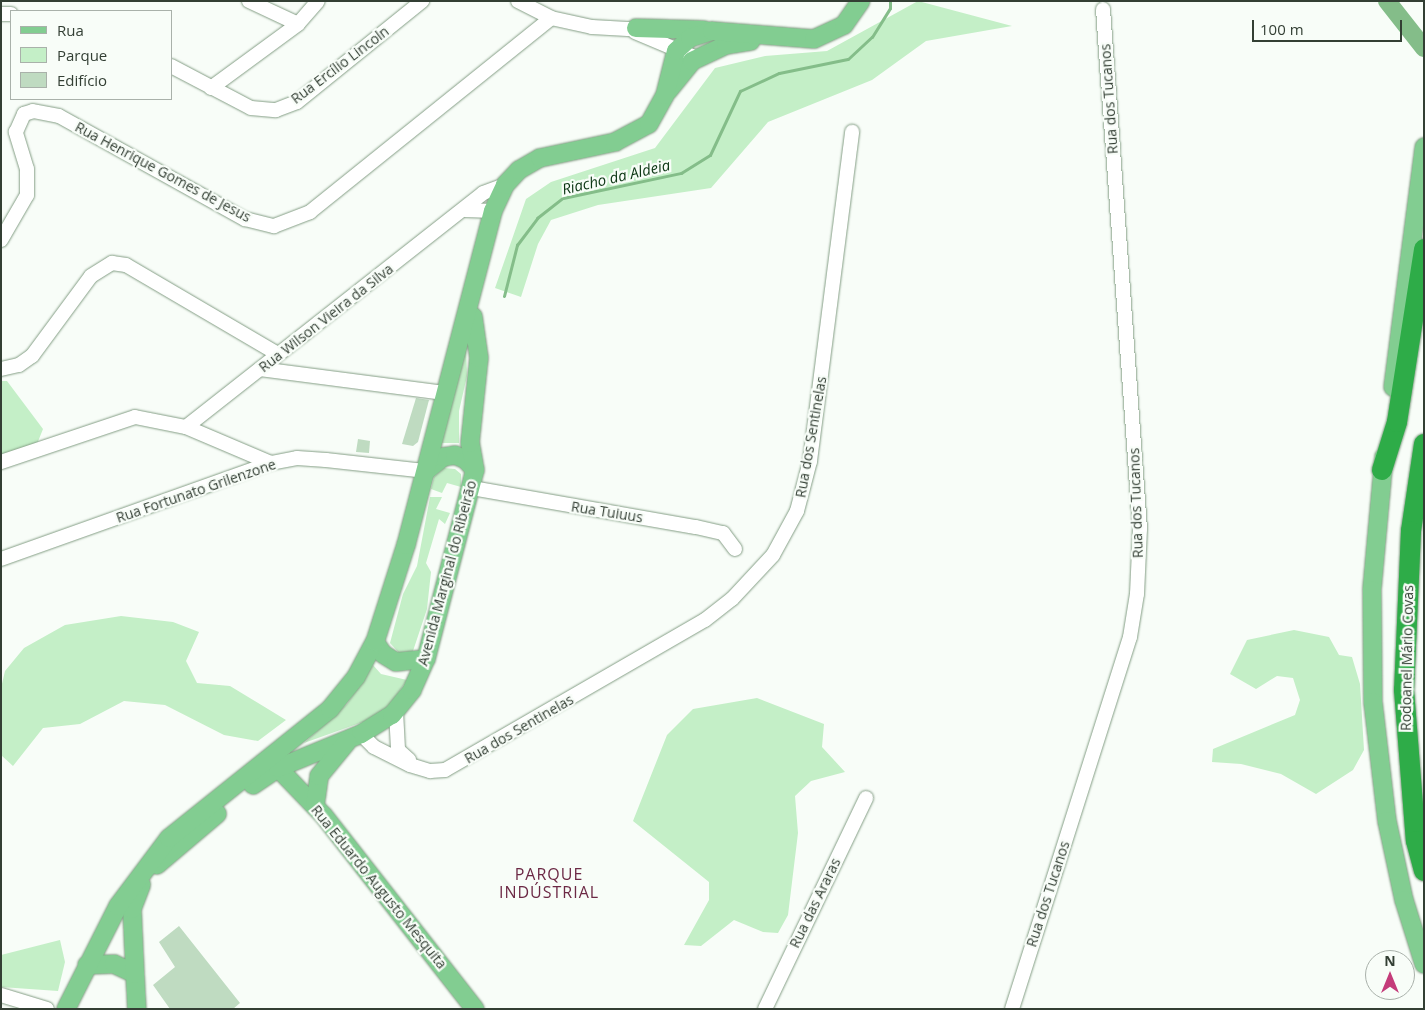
<!DOCTYPE html>
<meta charset="utf-8">
<style>
body{margin:0}
#map{position:relative;width:1425px;height:1010px;overflow:hidden;background:#f8fdf8;font-family:"Open Sans",sans-serif}
div>[style]{position:absolute}
.green>*{inset:0;background:#c4efc7}
.stream>*{height:3px;margin:-1.5px;padding:0 1.5px;transform-origin:1.5px;border-radius:1.5px;background:#84bd89}
.river>*{height:18px;margin:-9px;padding:0 9px;transform-origin:9px;border-radius:9px;background:#84bd89}
.building>*{inset:0;background:#bfdbc1}
.roads{filter:drop-shadow(0 0 1px #849e85) drop-shadow(0 0 1px #849e85)}
.minor>*{height:14px;margin:-7px;padding:0 7px;transform-origin:7px;border-radius:7px;background:#fff}
.major>*{height:18px;margin:-9px;padding:0 9px;transform-origin:9px;border-radius:9px;background:#82cd91}
.highway>*{height:20px;margin:-10px;padding:0 10px;transform-origin:10px;border-radius:10px;background:#2eac48}
span{translate:-50% -50%;white-space:nowrap;text-align:center;line-height:1.15;-webkit-text-stroke:4.5px #f8fdf8;paint-order:stroke}
.street-label{font-size:14px;color:#333f34}
.water-label{font-size:15px;color:#0b3613;font-style:italic}
.quarter-label{font-size:16px;color:#6c2945;letter-spacing:1px}
.frame{position:absolute;inset:0;border:2px solid #333f34;pointer-events:none}
.legend{position:absolute;left:10px;top:10px;width:162px;height:90px;box-sizing:border-box;background:#f8fdf8;border:1px solid #a9b1aa;margin:0;padding:6px 9px;list-style:none;font-size:15px;color:#333f34}
.legend li{display:flex;align-items:center;gap:10px;height:25px}
.legend b{width:25px;border:1px solid #a9b1aa}
.north{position:absolute;left:1365px;top:950px;width:50px;height:50px;box-sizing:border-box;background:#f8fdf8;border:1px solid #a9b1aa;border-radius:50%;rotate:0deg;font-size:14px;font-weight:700;line-height:20px;text-align:center;color:#333f34}
.north::after{content:'';display:block;margin:auto;width:18px;height:22px;background:#c43c7a;clip-path:polygon(50% 0,100% 100%,50% 72%,0 100%)}
.scale{position:absolute;left:1252px;top:20px;width:150px;height:22px;box-sizing:border-box;border:2px solid #333f34;border-top:0;padding-left:6px;font-size:15px;line-height:18px;white-space:nowrap;color:#333f34;-webkit-text-stroke:4px #f8fdf8;paint-order:stroke}
</style>
<div id="map">
<div class="green">
<i style="clip-path:polygon(918px 1px,1012px 26px,926px 41px,872px 80px,768px 122px,711px 188px,598px 205px,551px 220px,538px 244px,521px 297px,495px 288px,526px 199px,551px 182px,655px 148px,715px 68px,765px 56px,827px 51px)"></i>
<i style="clip-path:polygon(466px 347px,467px 376px,459px 411px,459px 443px,439px 443px)"></i>
<i style="clip-path:polygon(1px 381px,7px 381px,43px 429px,37px 444px,1px 457px)"></i>
<i style="clip-path:polygon(444px 468px,455px 469px,461px 474px,461px 487px,447px 483px,442px 493px,431px 489px,434px 477px)"></i>
<i style="clip-path:polygon(430px 497px,442px 497px,436px 509px,450px 513px,445px 524px,439px 519px,426px 563px,431px 572px,427px 609px,412px 654px,400px 654px,390px 643px,403px 594px,417px 566px)"></i>
<i style="clip-path:polygon(121px 616px,173px 622px,199px 632px,186px 661px,197px 683px,230px 686px,286px 720px,258px 741px,224px 735px,165px 705px,124px 701px,80px 724px,43px 728px,13px 766px,1px 755px,1px 688px,5px 671px,24px 648px,65px 625px)"></i>
<i style="clip-path:polygon(1294px 630px,1329px 637px,1339px 655px,1352px 657px,1360px 684px,1364px 750px,1353px 770px,1316px 794px,1281px 774px,1241px 764px,1212px 762px,1213px 749px,1295px 715px,1300px 700px,1293px 678px,1277px 676px,1256px 689px,1230px 674px,1247px 640px)"></i>
<i style="clip-path:polygon(373px 665px,381px 674px,407px 680px,387px 709px,374px 718px,304px 743px,347px 704px)"></i>
<i style="clip-path:polygon(757px 698px,824px 724px,822px 747px,845px 772px,811px 781px,795px 796px,798px 833px,788px 915px,778px 933px,763px 932px,734px 920px,701px 946px,684px 945px,709px 900px,709px 882px,633px 821px,667px 735px,693px 709px)"></i>
<i style="clip-path:polygon(60px 940px,65px 962px,58px 991px,1px 987px,1px 955px)"></i>
</div>
<div class="stream">
<i style="left:504px;top:296px;width:53px;rotate:-75.7deg"></i>
<i style="left:517px;top:245px;width:34px;rotate:-53deg"></i>
<i style="left:537px;top:218px;width:33px;rotate:-38deg"></i>
<i style="left:563px;top:198px;width:121px;rotate:-12deg"></i>
<i style="left:681px;top:173px;width:34px;rotate:-32deg"></i>
<i style="left:710px;top:155px;width:71px;rotate:-64.9deg"></i>
<i style="left:740px;top:91px;width:43px;rotate:-24.8deg"></i>
<i style="left:779px;top:73px;width:70px;rotate:-11.5deg"></i>
<i style="left:848px;top:59px;width:33px;rotate:-43deg"></i>
<i style="left:872px;top:37px;width:34px;rotate:-58deg"></i>
<i style="left:890px;top:8px;width:7px;rotate:-90deg"></i>
</div>
<div class="river">
<i style="left:1387px;top:1px;width:60px;rotate:51.8deg"></i>
</div>
<div class="building">
<i style="clip-path:polygon(416px 398px,429px 400px,418px 442px,413px 446px,402px 444px)"></i>
<i style="clip-path:polygon(358px 439px,370px 441px,369px 453px,356px 452px)"></i>
<i style="clip-path:polygon(179px 926px,240px 1003px,233px 1009px,170px 1009px,153px 985px,175px 967px,159px 942px)"></i>
</div>
<div class="roads">
<div class="minor">
<i style="left:249px;top:1px;width:54px;rotate:25.1deg"></i>
<i style="left:518px;top:1px;width:37px;rotate:27deg"></i>
<i style="left:551px;top:18px;width:42px;rotate:12.4deg"></i>
<i style="left:592px;top:27px;width:53px;rotate:3.2deg"></i>
<i style="left:1px;top:14px;width:10px"></i>
<i style="left:635px;top:32px;width:67px;rotate:22.8deg"></i>
<i style="left:171px;top:66px;width:90px;rotate:27.7deg"></i>
<i style="left:251px;top:108px;width:25px;rotate:5deg"></i>
<i style="left:276px;top:110px;width:22px;rotate:-21deg"></i>
<i style="left:297px;top:102px;width:161px;rotate:-38.9deg"></i>
<i style="left:211px;top:88px;width:108px;rotate:-36.3deg"></i>
<i style="left:298px;top:24px;width:30px;rotate:-49deg"></i>
<i style="left:465px;top:210px;width:28px;rotate:2deg"></i>
<i style="left:1px;top:240px;width:52px;rotate:-60deg"></i>
<i style="left:27px;top:195px;width:26px;rotate:-90deg"></i>
<i style="left:27px;top:169px;width:39px;rotate:-107deg"></i>
<i style="left:16px;top:132px;width:20px;rotate:-66deg"></i>
<i style="left:24px;top:114px;width:9px;rotate:-18deg"></i>
<i style="left:33px;top:111px;width:26px;rotate:11deg"></i>
<i style="left:59px;top:116px;width:213px;rotate:29deg"></i>
<i style="left:245px;top:219px;width:30px;rotate:14deg"></i>
<i style="left:274px;top:226px;width:39px;rotate:-21deg"></i>
<i style="left:310px;top:212px;width:309px;rotate:-38.8deg"></i>
<i style="left:1px;top:369px;width:18px;rotate:-13deg"></i>
<i style="left:19px;top:365px;width:16px;rotate:-35deg"></i>
<i style="left:32px;top:356px;width:99px;rotate:-53.6deg"></i>
<i style="left:91px;top:276px;width:25px;rotate:-32deg"></i>
<i style="left:112px;top:263px;width:14px;rotate:8deg"></i>
<i style="left:126px;top:265px;width:176px;rotate:30.4deg"></i>
<i style="left:260px;top:369px;width:186px;rotate:7.4deg"></i>
<i style="left:186px;top:427px;width:378px;rotate:-38.2deg"></i>
<i style="left:483px;top:193px;width:23px;rotate:-20deg"></i>
<i style="left:1px;top:462px;width:141px;rotate:-18.6deg"></i>
<i style="left:135px;top:417px;width:52px;rotate:11.1deg"></i>
<i style="left:186px;top:427px;width:92px;rotate:23deg"></i>
<i style="left:472px;top:488px;width:227px;rotate:9.9deg"></i>
<i style="left:696px;top:527px;width:28px;rotate:13deg"></i>
<i style="left:723px;top:533px;width:20px;rotate:53deg"></i>
<i style="left:1px;top:559px;width:287px;rotate:-19.6deg"></i>
<i style="left:271px;top:463px;width:26px;rotate:-11deg"></i>
<i style="left:297px;top:458px;width:29px;rotate:4deg"></i>
<i style="left:326px;top:460px;width:101px;rotate:6.3deg"></i>
<i style="left:396px;top:711px;width:39px;rotate:87deg"></i>
<i style="left:398px;top:750px;width:15px;rotate:42deg"></i>
<i style="left:361px;top:734px;width:18px;rotate:45deg"></i>
<i style="left:374px;top:747px;width:40px;rotate:26.6deg"></i>
<i style="left:410px;top:765px;width:21px;rotate:17deg"></i>
<i style="left:430px;top:771px;width:15px;rotate:-4deg"></i>
<i style="left:445px;top:770px;width:300px;rotate:-30deg"></i>
<i style="left:705px;top:620px;width:34px;rotate:-38deg"></i>
<i style="left:732px;top:599px;width:60px;rotate:-47deg"></i>
<i style="left:773px;top:555px;width:50px;rotate:-61.4deg"></i>
<i style="left:797px;top:511px;width:52px;rotate:-75.4deg"></i>
<i style="left:810px;top:461px;width:332px;rotate:-82.7deg"></i>
<i style="left:1px;top:995px;width:48px;rotate:16.9deg"></i>
<i style="left:765px;top:1009px;width:234px;rotate:-64.4deg"></i>
<i style="left:1012px;top:1009px;width:390px;rotate:-72.4deg"></i>
<i style="left:1130px;top:637px;width:44px;rotate:-80.8deg"></i>
<i style="left:1137px;top:594px;width:65px;rotate:-87.4deg"></i>
<i style="left:1140px;top:529px;width:521px;rotate:-94.07deg"></i>
</div>
<div class="major">
<i style="left:636px;top:28px;width:68px;rotate:1.7deg"></i>
<i style="left:668px;top:91px;width:38px;rotate:-51deg"></i>
<i style="left:692px;top:61px;width:38px;rotate:-25deg"></i>
<i style="left:726px;top:45px;width:25px;rotate:-9deg"></i>
<i style="left:1393px;top:387px;width:242px;rotate:-82.6deg"></i>
<i style="left:1384px;top:457px;width:134px;rotate:95.2deg"></i>
<i style="left:1372px;top:590px;width:112px;rotate:89.5deg"></i>
<i style="left:1373px;top:702px;width:120px;rotate:83.3deg"></i>
<i style="left:1387px;top:821px;width:81px;rotate:77.9deg"></i>
<i style="left:1404px;top:900px;width:67px;rotate:72.6deg"></i>
<i style="left:426px;top:471px;width:22px;rotate:-39deg"></i>
<i style="left:443px;top:457px;width:12px;rotate:-9deg"></i>
<i style="left:455px;top:455px;width:12px;rotate:24deg"></i>
<i style="left:466px;top:460px;width:13px;rotate:48deg"></i>
<i style="left:375px;top:642px;width:14px;rotate:56deg"></i>
<i style="left:383px;top:654px;width:15px;rotate:32deg"></i>
<i style="left:396px;top:662px;width:30px;rotate:-6deg"></i>
<i style="left:278px;top:768px;width:66px;rotate:46.2deg"></i>
<i style="left:324px;top:816px;width:245px;rotate:52deg"></i>
<i style="left:253px;top:785px;width:30px;rotate:-34deg"></i>
<i style="left:278px;top:768px;width:90px;rotate:-22.3deg"></i>
<i style="left:361px;top:734px;width:36px;rotate:-32deg"></i>
<i style="left:392px;top:715px;width:32px;rotate:-51deg"></i>
<i style="left:412px;top:690px;width:34px;rotate:-66deg"></i>
<i style="left:426px;top:659px;width:195px;rotate:-75.5deg"></i>
<i style="left:475px;top:470px;width:27px;rotate:-100deg"></i>
<i style="left:470px;top:443px;width:85px;rotate:-84deg"></i>
<i style="left:479px;top:358px;width:42px;rotate:-98.1deg"></i>
<i style="left:315px;top:806px;width:30px;rotate:-82deg"></i>
<i style="left:319px;top:776px;width:44px;rotate:-50.5deg"></i>
<i style="left:157px;top:865px;width:79px;rotate:-40.4deg"></i>
<i style="left:87px;top:965px;width:27px;rotate:-2deg"></i>
<i style="left:114px;top:964px;width:23px;rotate:25deg"></i>
<i style="left:135px;top:974px;width:35px;rotate:87deg"></i>
<i style="left:135px;top:974px;width:65px;rotate:-92.6deg"></i>
<i style="left:132px;top:909px;width:26px;rotate:-69deg"></i>
<i style="left:66px;top:1009px;width:115px;rotate:-63.2deg"></i>
<i style="left:118px;top:906px;width:85px;rotate:-53.1deg"></i>
<i style="left:169px;top:838px;width:206px;rotate:-38.7deg"></i>
<i style="left:330px;top:709px;width:41px;rotate:-50.9deg"></i>
<i style="left:356px;top:677px;width:40px;rotate:-62deg"></i>
<i style="left:375px;top:642px;width:102px;rotate:-72.3deg"></i>
<i style="left:406px;top:545px;width:345px;rotate:-75.4deg"></i>
<i style="left:493px;top:211px;width:29px;rotate:-65deg"></i>
<i style="left:505px;top:185px;width:21px;rotate:-47deg"></i>
<i style="left:519px;top:170px;width:24px;rotate:-30deg"></i>
<i style="left:540px;top:158px;width:77px;rotate:-12deg"></i>
<i style="left:615px;top:142px;width:38px;rotate:-28deg"></i>
<i style="left:649px;top:124px;width:33px;rotate:-61deg"></i>
<i style="left:665px;top:95px;width:45px;rotate:-76deg"></i>
<i style="left:676px;top:51px;width:19px;rotate:-43deg"></i>
<i style="left:690px;top:38px;width:23px;rotate:-18deg"></i>
<i style="left:712px;top:31px;width:102px;rotate:4.5deg"></i>
<i style="left:814px;top:39px;width:33px;rotate:-25deg"></i>
<i style="left:844px;top:25px;width:29px;rotate:-55deg"></i>
</div>
<div class="highway">
<i style="left:1424px;top:444px;width:88px;rotate:98.5deg"></i>
<i style="left:1411px;top:531px;width:159px;rotate:92.5deg"></i>
<i style="left:1404px;top:690px;width:151px;rotate:85.5deg"></i>
<i style="left:1416px;top:841px;width:31px;rotate:75deg"></i>
<i style="left:1382px;top:470px;width:50px;rotate:-72.6deg"></i>
<i style="left:1397px;top:422px;width:175px;rotate:-81.1deg"></i>
</div>
</div>
<div class="street-label">
<span style="left:340px;top:65px;rotate:-37deg">Rua Ercílio Lincoln</span>
<span style="left:1109px;top:99px;rotate:-94deg">Rua dos Tucanos</span>
<span style="left:163px;top:172px;rotate:28deg">Rua Henrique Gomes de Jesus</span>
<span style="left:326px;top:318px;rotate:-38deg">Rua Wilson Vieira da Silva</span>
<span style="left:811px;top:437px;rotate:-80deg">Rua dos Sentinelas</span>
<span style="left:196px;top:491px;rotate:-19deg">Rua Fortunato Grilenzone</span>
<span style="left:1136px;top:503px;rotate:-92deg">Rua dos Tucanos</span>
<span style="left:607px;top:512px;rotate:9deg">Rua Tuiuus</span>
<span style="left:447px;top:573px;rotate:-75deg">Avenida Marginal do Ribeirão</span>
<span style="left:1407px;top:658px;rotate:-89deg">Rodoanel Mário Covas</span>
<span style="left:519px;top:729px;rotate:-30deg">Rua dos Sentinelas</span>
<span style="left:379px;top:887px;rotate:51deg">Rua Eduardo Augusto Mesquita</span>
<span style="left:1048px;top:894px;rotate:-72deg">Rua dos Tucanos</span>
<span style="left:815px;top:903px;rotate:-64deg">Rua das Araras</span>
</div>
<div class="water-label">
<span style="left:616px;top:177px;rotate:-13deg">Riacho da Aldeia</span>
</div>
<div class="quarter-label">
<span style="left:549px;top:883px">PARQUE<br>INDÚSTRIAL</span>
</div>
<div class="frame"></div>
<ul class="legend">
<li><b style="height:6px;background:#82cd91"></b>Rua</li>
<li><b style="height:14px;background:#c4efc7"></b>Parque</li>
<li><b style="height:14px;background:#bfdbc1"></b>Edifício</li>
</ul>
<div class="north">N</div>
<div class="scale">100 m</div>
</div>
